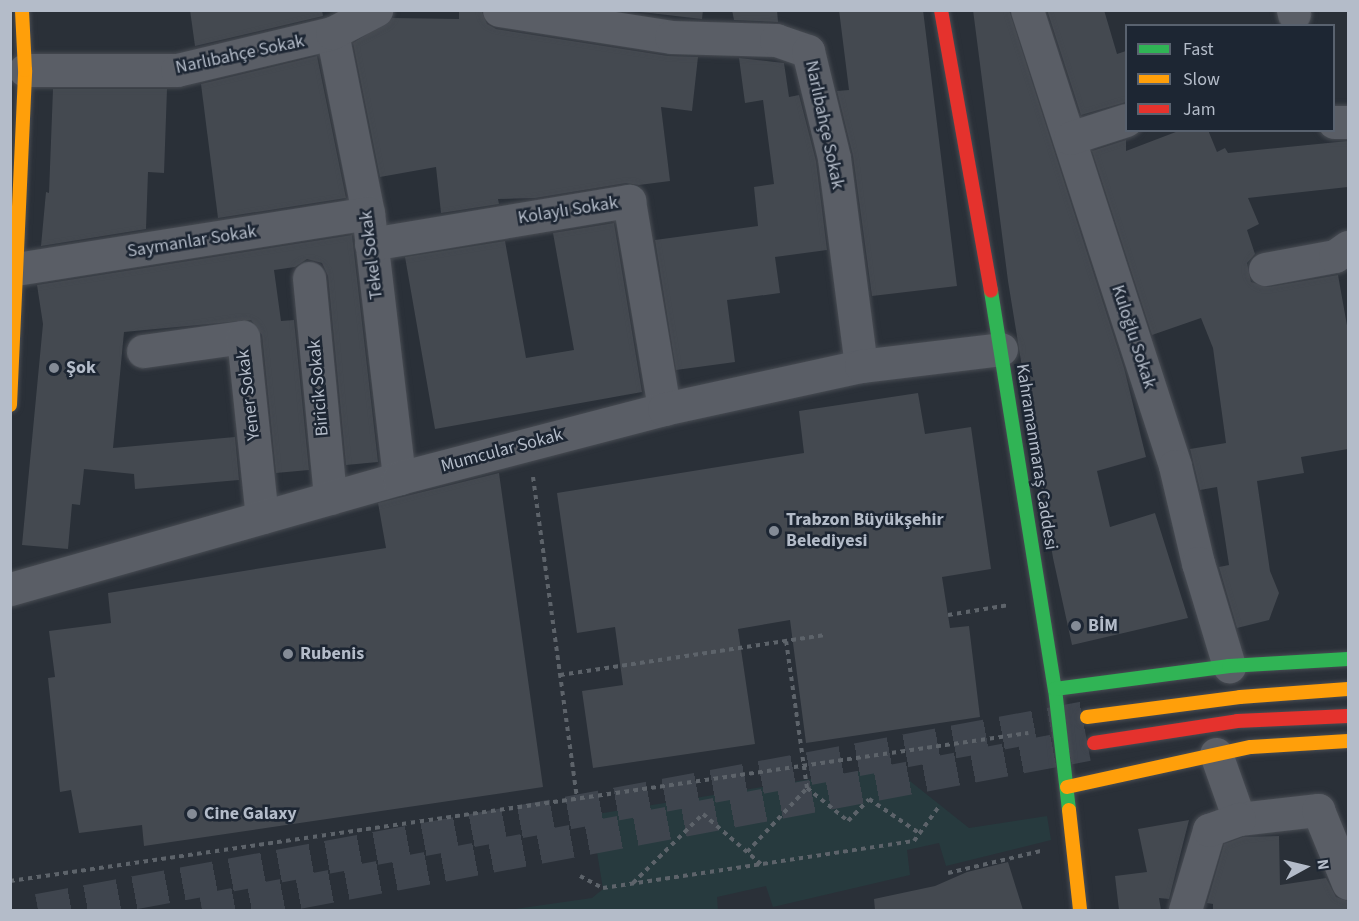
<!DOCTYPE html>
<meta charset="utf-8">
<style>
body{margin:0}
#map{position:relative;width:1359px;height:921px;overflow:hidden;background:#2a3038;font-family:"Source Sans 3",sans-serif}
div>[style]{position:absolute}
.green>*{inset:0;background:#273a3e}
.building>*{inset:0;background:#444950}
.secondary-tunnel>*{height:33px;margin-top:-16.5px;transform-origin:0;background:repeating-linear-gradient(90deg,#3f454e 0 33px,transparent 0 49px)}
.path>*{height:4px;margin-top:-2px;transform-origin:0;background:repeating-linear-gradient(90deg,#5d636a 0 4.5px,transparent 0 9px)}
.roads{filter:drop-shadow(0 0 2px #484c53) drop-shadow(0 0 2px #484c53)}
.street>*{height:33px;margin:-16.5px;padding:0 16.5px;transform-origin:16.5px;border-radius:16.5px;background:#5a5e66}
.fast>*{height:14px;margin:-7px;padding:0 7px;transform-origin:7px;border-radius:7px;background:#30b455}
.slow>*{height:14px;margin:-7px;padding:0 7px;transform-origin:7px;border-radius:7px;background:#ff9f0a}
.jam>*{height:14px;margin:-7px;padding:0 7px;transform-origin:7px;border-radius:7px;background:#e5322d}
.dots>*{width:16px;height:16px;translate:-50% -50%;box-sizing:border-box;border:3px solid #1d2633;border-radius:50%}
span{translate:-50% -50%;white-space:nowrap;text-align:center;line-height:1.15;-webkit-text-stroke:5px #1d2633;paint-order:stroke}
.street-label{font-size:18px;color:#b4bcc9}
.poi-label{font-size:18px;color:#b4bcc9;font-weight:700}
.left{translate:0 -50%;text-align:left}
.frame{position:absolute;inset:0;border:12px solid #b4bcc9;pointer-events:none}
.legend{position:absolute;left:1125px;top:24px;width:210px;height:108px;box-sizing:border-box;background:#1d2633;border:2px solid #59626f;margin:0;padding:8px 10px;list-style:none;font-size:18px;color:#b4bcc9}
.legend li{display:flex;align-items:center;gap:12px;height:30px}
.legend b{width:30px;border:2px solid #59626f}
.north{position:absolute;left:1275px;top:837px;width:60px;height:60px;-webkit-text-stroke:4px #1d2633;paint-order:stroke;rotate:82deg;font-size:16px;font-weight:700;line-height:24px;text-align:center;color:#b4bcc9}
.north::after{content:'';display:block;margin:auto;width:21px;height:27px;background:#b4bcc9;clip-path:polygon(50% 0,100% 100%,50% 72%,0 100%)}
</style>
<div id="map">
<div class="green">
<i style="clip-path:polygon(891px 766px,969px 828px,1047px 816px,1051px 840px,946px 866px,939px 843px,907px 850px,910px 875px,773px 907px,766px 886px,717px 897px,718px 910px,508px 910px,592px 898px,603px 889px,591px 815px)"></i>
</div>
<div class="building">
<i style="clip-path:polygon(190px 10px,322px 10px,323px 16px,195px 46px)"></i>
<i style="clip-path:polygon(459px 10px,481px 10px,487px 24px,496px 29px,668px 56px,698px 57px,692px 111px,661px 107px,670px 181px,639px 185px,626px 183px,535px 198px,498px 199px,499px 204px,441px 213px,436px 167px,380px 177px,353px 43px,392px 18px,459px 19px)"></i>
<i style="clip-path:polygon(623px 10px,703px 10px,702px 19px)"></i>
<i style="clip-path:polygon(732px 10px,777px 10px,778px 22px,734px 20px)"></i>
<i style="clip-path:polygon(839px 10px,923px 10px,957px 286px,872px 296px,853px 156px,837px 91px,849px 90px)"></i>
<i style="clip-path:polygon(973px 10px,1009px 10px,1124px 368px,1146px 457px,1097px 471px,1110px 527px,1155px 513px,1188px 618px,1072px 645px,1053px 558px,1008px 281px)"></i>
<i style="clip-path:polygon(1047px 10px,1104px 10px,1117px 54px,1126px 51px,1126px 102px,1081px 115px)"></i>
<i style="clip-path:polygon(317px 56px,346px 198px,218px 218px,201px 84px)"></i>
<i style="clip-path:polygon(739px 58px,784px 63px,789px 97px,799px 95px,816px 161px,827px 250px,775px 257px,780px 293px,727px 300px,735px 362px,676px 370px,655px 240px,758px 226px,754px 187px,774px 184px,763px 100px,745px 103px)"></i>
<i style="clip-path:polygon(53px 89px,167px 89px,164px 173px,148px 172px,146px 229px,41px 246px,46px 192px,49px 193px)"></i>
<i style="clip-path:polygon(1181px 130px,1208px 130px,1217px 152px,1225px 148px,1228px 153px,1348px 141px,1348px 187px,1248px 198px,1259px 224px,1247px 230px,1255px 254px,1247px 263px,1251px 282px,1268px 287px,1338px 275px,1348px 331px,1348px 449px,1301px 457px,1304px 473px,1257px 481px,1270px 571px,1279px 593px,1269px 620px,1237px 628px,1219px 567px,1229px 565px,1217px 487px,1200px 490px,1190px 449px,1226px 443px,1213px 348px,1201px 318px,1152px 335px,1092px 151px,1126px 140px,1126px 151px)"></i>
<i style="clip-path:polygon(614px 223px,642px 392px,435px 429px,405px 257px,505px 241px,526px 358px,574px 350px,553px 233px)"></i>
<i style="clip-path:polygon(352px 235px,378px 462px,346px 465px,328px 276px,322px 263px,307px 259px,295px 267px,274px 270px,281px 321px,294px 320px,309px 470px,276px 473px,262px 335px,251px 320px,124px 332px,113px 448px,235px 437px,239px 480px,135px 489px,134px 474px,84px 469px,80px 505px,72px 504px,68px 549px,22px 545px,43px 324px,37px 285px)"></i>
<i style="clip-path:polygon(918px 393px,925px 434px,971px 427px,991px 569px,942px 577px,950px 628px,969px 626px,980px 717px,806px 743px,790px 620px,738px 629px,755px 744px,593px 768px,582px 691px,623px 685px,615px 627px,577px 633px,557px 493px,804px 453px,799px 411px)"></i>
<i style="clip-path:polygon(499px 473px,543px 787px,144px 846px,142px 825px,79px 833px,71px 790px,60px 792px,48px 678px,55px 677px,49px 631px,111px 623px,108px 593px,386px 548px,378px 503px)"></i>
<i style="clip-path:polygon(1189px 820px,1169px 899px,1159px 898px,1161px 910px,1119px 910px,1115px 876px,1147px 872px,1138px 829px)"></i>
<i style="clip-path:polygon(1279px 836px,1280px 885px,1326px 878px,1336px 897px,1348px 901px,1348px 910px,1213px 910px,1213px 904px,1207px 903px,1224px 844px,1243px 837px)"></i>
<i style="clip-path:polygon(1008px 862px,1023px 910px,875px 910px,874px 899px,935px 886px,967px 872px)"></i>
</div>
<div class="secondary-tunnel">
<i style="left:38px;top:910px;width:1066px;rotate:-10.43deg"></i>
<i style="left:202px;top:910px;width:901px;rotate:-10.61deg"></i>
</div>
<div class="path">
<i style="left:533px;top:477px;width:323px;rotate:82.2deg"></i>
<i style="left:948px;top:615px;width:62px;rotate:-9.3deg"></i>
<i style="left:560px;top:675px;width:268px;rotate:-8.6deg"></i>
<i style="left:807px;top:788px;width:53px;rotate:38.8deg"></i>
<i style="left:848px;top:821px;width:30px;rotate:-46deg"></i>
<i style="left:869px;top:799px;width:60px;rotate:34.2deg"></i>
<i style="left:747px;top:852px;width:88px;rotate:-46.8deg"></i>
<i style="left:807px;top:788px;width:148px;rotate:-98.1deg"></i>
<i style="left:948px;top:873px;width:96px;rotate:-13.3deg"></i>
<i style="left:580px;top:876px;width:26px;rotate:28deg"></i>
<i style="left:603px;top:888px;width:315px;rotate:-8.6deg"></i>
<i style="left:914px;top:841px;width:44px;rotate:-54.2deg"></i>
<i style="left:10px;top:881px;width:1029px;rotate:-8.27deg"></i>
<i style="left:633px;top:883px;width:98px;rotate:-44.6deg"></i>
<i style="left:703px;top:814px;width:77px;rotate:40.8deg"></i>
</div>
<div class="roads">
<div class="street">
<i style="left:499px;top:10px;width:174px;rotate:8.9deg"></i>
<i style="left:671px;top:37px;width:105px;rotate:1.6deg"></i>
<i style="left:776px;top:40px;width:34px;rotate:19deg"></i>
<i style="left:808px;top:51px;width:110px;rotate:76.3deg"></i>
<i style="left:834px;top:158px;width:210px;rotate:82.6deg"></i>
<i style="left:1027px;top:10px;width:479px;rotate:72deg"></i>
<i style="left:1175px;top:466px;width:100px;rotate:76.7deg"></i>
<i style="left:1198px;top:563px;width:108px;rotate:73.2deg"></i>
<i style="left:1293px;top:10px;width:4px;rotate:76deg"></i>
<i style="left:332px;top:33px;width:184px;rotate:78.7deg"></i>
<i style="left:368px;top:213px;width:267px;rotate:83.3deg"></i>
<i style="left:25px;top:70px;width:152px"></i>
<i style="left:177px;top:70px;width:159px;rotate:-13.4deg"></i>
<i style="left:332px;top:33px;width:50px;rotate:-27.6deg"></i>
<i style="left:1334px;top:122px;width:14px"></i>
<i style="left:1070px;top:138px;width:59px;rotate:-17.8deg"></i>
<i style="left:371px;top:244px;width:262px;rotate:-9.5deg"></i>
<i style="left:629px;top:201px;width:211px;rotate:80.4deg"></i>
<i style="left:16px;top:269px;width:356px;rotate:-9deg"></i>
<i style="left:1265px;top:269px;width:71px;rotate:-10.5deg"></i>
<i style="left:1335px;top:256px;width:16px;rotate:-35deg"></i>
<i style="left:309px;top:278px;width:221px;rotate:84.5deg"></i>
<i style="left:143px;top:351px;width:101px;rotate:-8deg"></i>
<i style="left:243px;top:337px;width:181px;rotate:84deg"></i>
<i style="left:10px;top:589px;width:405px;rotate:-15.9deg"></i>
<i style="left:399px;top:478px;width:274px;rotate:-14.6deg"></i>
<i style="left:664px;top:409px;width:202px;rotate:-12.3deg"></i>
<i style="left:861px;top:366px;width:141px;rotate:-6.9deg"></i>
<i style="left:1216px;top:754px;width:69px;rotate:70.5deg"></i>
<i style="left:1239px;top:819px;width:80px;rotate:-6.5deg"></i>
<i style="left:1318px;top:810px;width:79px;rotate:67.7deg"></i>
<i style="left:1185px;top:910px;width:84px;rotate:-73.3deg"></i>
<i style="left:1209px;top:830px;width:32px;rotate:-20deg"></i>
</div>
<div class="fast">
<i style="left:991px;top:291px;width:403px;rotate:80.9deg"></i>
<i style="left:1055px;top:689px;width:122px;rotate:83.4deg"></i>
<i style="left:1055px;top:689px;width:176px;rotate:-7.5deg"></i>
<i style="left:1229px;top:666px;width:119px;rotate:-3.4deg"></i>
</div>
<div class="slow">
<i style="left:10px;top:405px;width:335px;rotate:-87.4deg"></i>
<i style="left:25px;top:70px;width:60px;rotate:-92.9deg"></i>
<i style="left:1087px;top:717px;width:154px;rotate:-7.4deg"></i>
<i style="left:1240px;top:697px;width:108px;rotate:-4.2deg"></i>
<i style="left:1067px;top:787px;width:188px;rotate:-12.3deg"></i>
<i style="left:1251px;top:747px;width:97px;rotate:-3.5deg"></i>
<i style="left:1069px;top:810px;width:101px;rotate:83.7deg"></i>
</div>
<div class="jam">
<i style="left:941px;top:10px;width:285px;rotate:79.9deg"></i>
<i style="left:1094px;top:743px;width:145px;rotate:-8.7deg"></i>
<i style="left:1237px;top:721px;width:111px;rotate:-2.6deg"></i>
</div>
</div>
<div class="dots">
<i style="left:54px;top:368px;background:#848b96"></i>
<i style="left:774px;top:531px;background:#848b96"></i>
<i style="left:1076px;top:626px;background:#848b96"></i>
<i style="left:288px;top:654px;background:#848b96"></i>
<i style="left:192px;top:814px;background:#848b96"></i>
</div>
<div class="street-label">
<span style="left:240px;top:55px;rotate:-12deg">Narlıbahçe Sokak</span>
<span style="left:824px;top:125px;rotate:78deg">Narlıbahçe Sokak</span>
<span style="left:568px;top:211px;rotate:-9deg">Kolaylı Sokak</span>
<span style="left:192px;top:242px;rotate:-9deg">Saymanlar Sokak</span>
<span style="left:372px;top:255px;rotate:-97deg">Tekel Sokak</span>
<span style="left:1133px;top:337px;rotate:72deg">Kuloğlu Sokak</span>
<span style="left:319px;top:388px;rotate:-95deg">Biricik Sokak</span>
<span style="left:249px;top:395px;rotate:-97deg">Yener Sokak</span>
<span style="left:502px;top:451px;rotate:-15deg">Mumcular Sokak</span>
<span style="left:1036px;top:457px;rotate:81deg">Kahramanmaraş Caddesi</span>
</div>
<div class="poi-label">
<span class="left" style="left:66px;top:368px">Şok</span>
<span class="left" style="left:786px;top:531px">Trabzon Büyükşehir<br>Belediyesi</span>
<span class="left" style="left:1088px;top:626px">BİM</span>
<span class="left" style="left:300px;top:654px">Rubenis</span>
<span class="left" style="left:204px;top:814px">Cine Galaxy</span>
</div>
<div class="frame"></div>
<ul class="legend">
<li><b style="height:8px;background:#30b455"></b>Fast</li>
<li><b style="height:8px;background:#ff9f0a"></b>Slow</li>
<li><b style="height:8px;background:#e5322d"></b>Jam</li>
</ul>
<div class="north">N</div>
</div>
